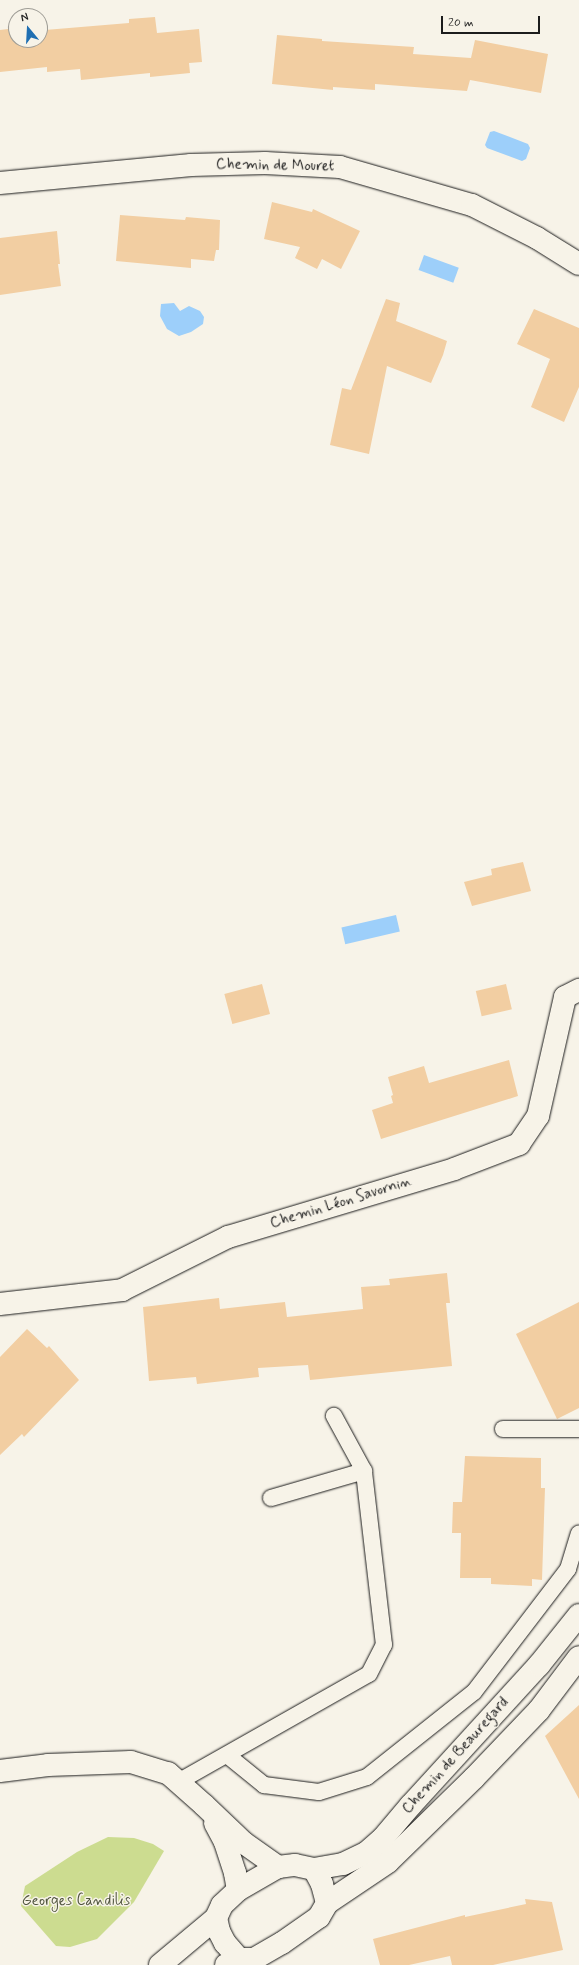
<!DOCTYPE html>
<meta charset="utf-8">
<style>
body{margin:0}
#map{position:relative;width:579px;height:1965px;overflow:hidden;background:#f7f3e8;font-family:Mynerve,sans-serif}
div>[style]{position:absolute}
.green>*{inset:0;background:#ccdc90}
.water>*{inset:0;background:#9dcffa;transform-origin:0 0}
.building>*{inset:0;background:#f2cea2;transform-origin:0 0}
.roads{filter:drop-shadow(0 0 1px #1c1c1c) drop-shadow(0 0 1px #1c1c1c)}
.service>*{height:16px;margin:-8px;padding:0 8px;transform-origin:8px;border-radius:8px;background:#f7f3e8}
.minor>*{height:22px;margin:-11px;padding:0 11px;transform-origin:11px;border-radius:11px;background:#f7f3e8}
span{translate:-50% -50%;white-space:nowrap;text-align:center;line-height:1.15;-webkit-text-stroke:3px #f7f3e8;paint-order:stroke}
.street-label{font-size:15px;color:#1c1c1c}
.park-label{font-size:15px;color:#51563f}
.north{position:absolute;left:8px;top:8px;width:40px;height:40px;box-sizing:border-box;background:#f7f3e8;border:1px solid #9f9d96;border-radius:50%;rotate:342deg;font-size:11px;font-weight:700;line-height:16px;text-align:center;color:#1c1c1c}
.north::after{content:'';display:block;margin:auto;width:14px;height:18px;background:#1f6fb2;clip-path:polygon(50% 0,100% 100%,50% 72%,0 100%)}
.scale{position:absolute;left:441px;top:16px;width:99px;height:18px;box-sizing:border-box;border:2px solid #1c1c1c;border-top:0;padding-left:5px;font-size:12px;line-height:14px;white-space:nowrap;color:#1c1c1c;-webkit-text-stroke:3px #f7f3e8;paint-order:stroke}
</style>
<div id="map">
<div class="green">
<i style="clip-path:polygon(108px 1837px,134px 1838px,153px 1844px,164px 1851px,134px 1902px,97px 1939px,70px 1947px,56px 1946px,21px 1906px,25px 1886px,77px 1852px)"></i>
</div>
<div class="water">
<i style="clip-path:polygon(494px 131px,528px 144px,530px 148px,526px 159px,522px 161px,487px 148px,485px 145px,490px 132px)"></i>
<i style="left:424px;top:255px;width:37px;height:16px;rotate:20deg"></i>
<i style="clip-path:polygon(174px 303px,180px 311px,189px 306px,200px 311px,204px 317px,203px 324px,191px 332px,179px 336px,167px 329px,160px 316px,161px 304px)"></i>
<i style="left:396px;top:915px;width:17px;height:56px;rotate:77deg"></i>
</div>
<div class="building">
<i style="clip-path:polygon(155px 17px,157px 33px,199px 29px,202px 62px,189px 63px,190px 73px,150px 77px,150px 73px,81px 80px,80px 69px,47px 72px,47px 67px,0 72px,0 30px,16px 28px,16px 40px,40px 40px,40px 26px,45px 25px,45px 30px,129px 23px,129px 19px)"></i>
<i style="clip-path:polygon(277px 35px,322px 39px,322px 41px,414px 47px,413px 54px,471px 58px,475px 40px,548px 54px,541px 93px,470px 80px,467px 91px,375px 84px,375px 90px,333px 87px,333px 90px,272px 84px)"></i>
<i style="clip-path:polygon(272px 202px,312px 212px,313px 209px,360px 231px,341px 269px,322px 259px,317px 269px,295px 258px,300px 247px,264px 239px)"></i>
<i style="clip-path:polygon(120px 215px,185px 220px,186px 217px,220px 220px,219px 250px,216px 250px,214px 261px,191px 259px,191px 268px,116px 261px)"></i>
<i style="clip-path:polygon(57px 231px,60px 264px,58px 264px,61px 286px,0 295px,0 238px)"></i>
<i style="clip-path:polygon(386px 299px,400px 303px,396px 321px,447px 341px,443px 355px,431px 383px,387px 366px,369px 454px,330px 445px,342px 388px,351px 390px)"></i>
<i style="clip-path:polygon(534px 309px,579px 328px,579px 387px,564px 422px,531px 407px,550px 359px,517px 344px)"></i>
<i style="clip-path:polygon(523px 862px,531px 891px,472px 906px,464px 882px,492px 875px,491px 869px)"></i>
<i style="left:262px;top:984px;width:31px;height:39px;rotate:75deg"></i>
<i style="left:506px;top:984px;width:26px;height:31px;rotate:77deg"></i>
<i style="clip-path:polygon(509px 1060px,518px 1096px,381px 1139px,372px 1110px,393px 1103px,391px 1096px,393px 1095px,388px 1077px,424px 1066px,429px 1083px)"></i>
<i style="clip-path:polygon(447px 1273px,450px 1303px,446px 1303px,452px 1366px,310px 1380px,308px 1365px,258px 1368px,259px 1377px,197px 1384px,196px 1377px,149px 1381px,143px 1307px,219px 1298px,220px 1309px,285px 1302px,287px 1317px,363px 1309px,361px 1287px,390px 1285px,389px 1279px)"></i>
<i style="clip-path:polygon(579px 1302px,579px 1408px,557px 1419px,516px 1334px)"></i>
<i style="clip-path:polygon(27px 1329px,47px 1348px,49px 1346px,79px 1380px,24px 1437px,22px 1434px,0 1455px,0 1357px)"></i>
<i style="clip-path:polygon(465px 1456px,541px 1458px,541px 1488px,545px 1488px,542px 1580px,532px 1579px,532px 1586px,491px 1584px,491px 1578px,460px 1578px,461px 1533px,452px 1533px,453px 1502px,462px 1502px)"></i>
<i style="clip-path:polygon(579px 1705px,579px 1799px,545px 1736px)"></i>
<i style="clip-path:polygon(525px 1899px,552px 1902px,563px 1950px,493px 1965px,452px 1965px,450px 1956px,409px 1965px,380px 1965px,373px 1939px,465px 1915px,465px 1917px,526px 1904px)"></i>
</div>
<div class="roads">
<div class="service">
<i style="left:503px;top:1429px;width:76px"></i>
<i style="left:271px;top:1498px;width:97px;rotate:-16.2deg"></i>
<i style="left:227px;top:1755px;width:48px;rotate:39deg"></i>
<i style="left:264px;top:1785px;width:55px;rotate:7.3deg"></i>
<i style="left:319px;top:1792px;width:50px;rotate:-17.4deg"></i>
<i style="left:367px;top:1777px;width:137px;rotate:-38.5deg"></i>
<i style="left:474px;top:1692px;width:155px;rotate:-52.6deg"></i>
<i style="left:568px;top:1569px;width:37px;rotate:-73deg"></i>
<i style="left:178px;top:1782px;width:219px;rotate:-29.5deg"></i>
<i style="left:369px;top:1674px;width:33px;rotate:-63deg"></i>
<i style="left:384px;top:1645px;width:175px;rotate:-96.6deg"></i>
<i style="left:364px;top:1471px;width:63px;rotate:-118.6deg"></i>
</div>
<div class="minor">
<i style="left:0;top:183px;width:192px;rotate:-5.4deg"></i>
<i style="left:191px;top:165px;width:74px;rotate:-1.5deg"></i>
<i style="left:265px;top:163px;width:75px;rotate:3.1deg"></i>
<i style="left:340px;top:167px;width:137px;rotate:16.1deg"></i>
<i style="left:472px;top:205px;width:73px;rotate:26.9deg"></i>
<i style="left:537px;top:238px;width:49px;rotate:31.8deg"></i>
<i style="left:0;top:1304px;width:123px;rotate:-6.5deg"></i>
<i style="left:122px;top:1290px;width:119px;rotate:-26.6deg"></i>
<i style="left:228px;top:1237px;width:236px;rotate:-16.7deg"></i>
<i style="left:454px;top:1169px;width:70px;rotate:-21deg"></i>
<i style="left:519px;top:1144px;width:34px;rotate:-56deg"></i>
<i style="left:538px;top:1116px;width:122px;rotate:-77.2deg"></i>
<i style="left:565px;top:997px;width:16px;rotate:-27deg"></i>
<i style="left:0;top:1771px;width:48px;rotate:-7.1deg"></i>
<i style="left:48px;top:1765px;width:83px;rotate:-2.1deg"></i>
<i style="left:131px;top:1762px;width:39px;rotate:17deg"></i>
<i style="left:168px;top:1773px;width:48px;rotate:41.6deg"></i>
<i style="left:204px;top:1805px;width:55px;rotate:43.5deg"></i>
<i style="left:244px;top:1843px;width:42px;rotate:35.2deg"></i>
<i style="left:215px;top:1823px;width:21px;rotate:62deg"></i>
<i style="left:225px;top:1842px;width:33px;rotate:72deg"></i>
<i style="left:235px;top:1873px;width:17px;rotate:80deg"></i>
<i style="left:327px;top:1903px;width:73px;rotate:-33.9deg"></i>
<i style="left:388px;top:1862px;width:120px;rotate:-44.3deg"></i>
<i style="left:474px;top:1778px;width:94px;rotate:-46.3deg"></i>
<i style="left:539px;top:1710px;width:66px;rotate:-53deg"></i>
<i style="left:239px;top:1959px;width:21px;rotate:-131deg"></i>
<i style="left:225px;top:1943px;width:13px;rotate:-117deg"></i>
<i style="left:219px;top:1931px;width:13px;rotate:-103deg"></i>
<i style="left:216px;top:1918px;width:14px;rotate:-65deg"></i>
<i style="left:222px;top:1905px;width:22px;rotate:-43deg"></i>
<i style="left:238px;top:1890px;width:46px;rotate:-29.9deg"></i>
<i style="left:278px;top:1867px;width:17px;rotate:-7deg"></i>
<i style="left:295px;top:1865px;width:19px;rotate:12deg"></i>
<i style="left:314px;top:1869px;width:29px;rotate:-10deg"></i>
<i style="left:343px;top:1864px;width:25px;rotate:-26deg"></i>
<i style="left:366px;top:1853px;width:23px;rotate:-41deg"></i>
<i style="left:383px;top:1838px;width:43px;rotate:-49.7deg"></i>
<i style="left:411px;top:1805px;width:190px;rotate:-47.6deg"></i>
<i style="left:539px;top:1665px;width:64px;rotate:-51.3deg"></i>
<i style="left:160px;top:1965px;width:73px;rotate:-40deg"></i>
<i style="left:226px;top:1965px;width:14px;rotate:-25deg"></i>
<i style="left:239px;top:1959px;width:15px"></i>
<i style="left:254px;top:1959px;width:32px;rotate:-30deg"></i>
<i style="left:282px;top:1943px;width:45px;rotate:-35.1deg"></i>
<i style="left:319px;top:1917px;width:16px;rotate:-60deg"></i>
<i style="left:327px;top:1903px;width:20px;rotate:-105deg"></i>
<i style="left:322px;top:1884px;width:17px;rotate:-118deg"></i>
</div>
</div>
<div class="street-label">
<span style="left:275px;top:166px;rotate:1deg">Chemin de Mouret</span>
<span style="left:341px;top:1203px;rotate:-17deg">Chemin Léon Savornin</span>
<span style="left:456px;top:1756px;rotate:-48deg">Chemin de Beauregard</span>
</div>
<div class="park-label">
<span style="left:76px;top:1902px">Georges Candilis</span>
</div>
<div class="north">N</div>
<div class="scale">20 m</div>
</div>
